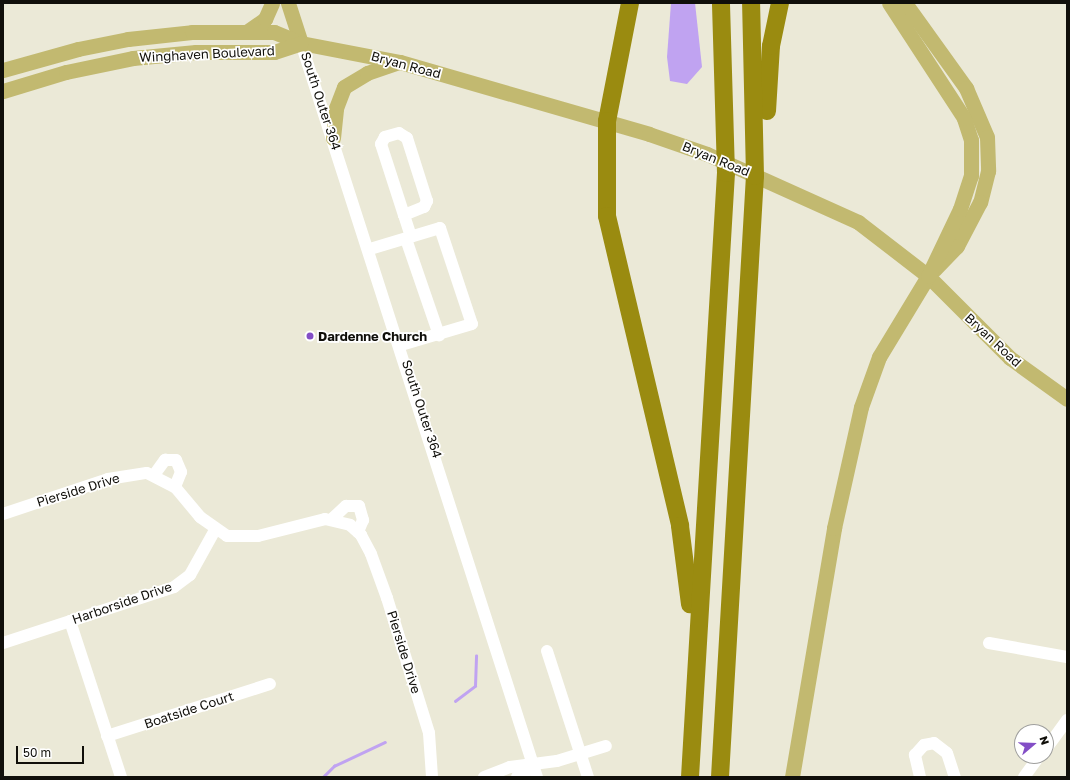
<!DOCTYPE html>
<style>
body{margin:0}
#map{position:relative;width:1070px;height:780px;overflow:hidden;background:#ebe9d7;font-family:"Golos Text",sans-serif}
div>[style]{position:absolute}
.water>*{inset:0;background:#c0a3f1}
.stream>*{height:2.5px;margin:-1.25px;padding:0 1.25px;transform-origin:1.25px;border-radius:1.25px;background:#c0a3f1}
.minor>*{height:12px;margin:-6px;padding:0 6px;transform-origin:6px;border-radius:6px;background:#fff}
.major>*{height:15px;margin:-7.5px;padding:0 7.5px;transform-origin:7.5px;border-radius:7.5px;background:#c2b970}
.highway>*{height:18px;margin:-9px;padding:0 9px;transform-origin:9px;border-radius:9px;background:#9a8b10}
.dots>*{width:11px;height:11px;translate:-50% -50%;box-sizing:border-box;border:2px solid #fff;border-radius:50%}
span{translate:-50% -50%;white-space:nowrap;text-align:center;line-height:1.15;-webkit-text-stroke:3.5px #fff;paint-order:stroke}
.street-label{font-size:13px;color:#100f0a}
.poi-label{font-size:13px;color:#100f0a;font-weight:700}
.left{translate:0 -50%;text-align:left}
.frame{position:absolute;inset:0;border:4px solid #100f0a;pointer-events:none}
.north{position:absolute;left:1014px;top:724px;width:40px;height:40px;box-sizing:border-box;background:#fff;border:1px solid #9f9f9d;border-radius:50%;rotate:71deg;font-size:11px;font-weight:700;line-height:16px;text-align:center;color:#100f0a}
.north::after{content:'';display:block;margin:auto;width:14px;height:18px;background:#834ec6;clip-path:polygon(50% 0,100% 100%,50% 72%,0 100%)}
.scale{position:absolute;left:16px;top:746px;width:68px;height:18px;box-sizing:border-box;border:2px solid #100f0a;border-top:0;padding-left:5px;font-size:12px;line-height:14px;white-space:nowrap;color:#100f0a;-webkit-text-stroke:3px #fff;paint-order:stroke}
</style>
<div id="map">
<div class="water">
<i style="clip-path:polygon(671px 3px,695px 3px,702px 67px,687px 84px,670px 81px,667px 57px)"></i>
</div>
<div class="stream">
<i style="left:455px;top:701px;width:25px;rotate:-37deg"></i>
<i style="left:475px;top:686px;width:30px;rotate:-88deg"></i>
<i style="left:323px;top:777px;width:16px;rotate:-45deg"></i>
<i style="left:334px;top:766px;width:56px;rotate:-25.2deg"></i>
</div>
<div class="minor">
<i style="left:301px;top:43px;width:771px;rotate:72.18deg"></i>
<i style="left:404px;top:215px;width:22px;rotate:-22deg"></i>
<i style="left:424px;top:207px;width:7px;rotate:-63deg"></i>
<i style="left:427px;top:201px;width:66px;rotate:-107.6deg"></i>
<i style="left:407px;top:138px;width:9px;rotate:-148deg"></i>
<i style="left:399px;top:133px;width:15px;rotate:164deg"></i>
<i style="left:385px;top:137px;width:8px;rotate:120deg"></i>
<i style="left:381px;top:144px;width:75px;rotate:72.1deg"></i>
<i style="left:404px;top:215px;width:23px;rotate:72deg"></i>
<i style="left:406px;top:239px;width:102px;rotate:71deg"></i>
<i style="left:370px;top:249px;width:73px;rotate:-16.7deg"></i>
<i style="left:440px;top:228px;width:101px;rotate:71.6deg"></i>
<i style="left:472px;top:324px;width:74px;rotate:163.5deg"></i>
<i style="left:154px;top:475px;width:19px;rotate:-54deg"></i>
<i style="left:165px;top:460px;width:11px"></i>
<i style="left:176px;top:460px;width:13px;rotate:67deg"></i>
<i style="left:181px;top:472px;width:16px;rotate:112deg"></i>
<i style="left:3px;top:514px;width:111px;rotate:-18.4deg"></i>
<i style="left:108px;top:479px;width:39px;rotate:-9deg"></i>
<i style="left:147px;top:473px;width:31px;rotate:27deg"></i>
<i style="left:175px;top:487px;width:39px;rotate:50deg"></i>
<i style="left:200px;top:517px;width:33px;rotate:35deg"></i>
<i style="left:227px;top:536px;width:31px"></i>
<i style="left:258px;top:536px;width:69px;rotate:-14.2deg"></i>
<i style="left:325px;top:519px;width:26px;rotate:13deg"></i>
<i style="left:350px;top:525px;width:15px;rotate:42deg"></i>
<i style="left:361px;top:535px;width:21px;rotate:62deg"></i>
<i style="left:371px;top:554px;width:47px;rotate:70deg"></i>
<i style="left:387px;top:598px;width:141px;rotate:72.7deg"></i>
<i style="left:429px;top:733px;width:44px;rotate:86.1deg"></i>
<i style="left:333px;top:518px;width:18px;rotate:-43deg"></i>
<i style="left:346px;top:506px;width:13px"></i>
<i style="left:359px;top:506px;width:15px;rotate:74deg"></i>
<i style="left:363px;top:520px;width:13px;rotate:113deg"></i>
<i style="left:70px;top:621px;width:164px;rotate:71.9deg"></i>
<i style="left:3px;top:643px;width:180px;rotate:-18.1deg"></i>
<i style="left:174px;top:587px;width:20px;rotate:-37deg"></i>
<i style="left:190px;top:575px;width:51px;rotate:-60.9deg"></i>
<i style="left:989px;top:643px;width:79px;rotate:10.2deg"></i>
<i style="left:547px;top:651px;width:133px;rotate:72deg"></i>
<i style="left:107px;top:736px;width:171px;rotate:-17.7deg"></i>
<i style="left:1046px;top:749px;width:36px;rotate:-54deg"></i>
<i style="left:484px;top:777px;width:28px;rotate:-21deg"></i>
<i style="left:510px;top:767px;width:47px;rotate:-7.3deg"></i>
<i style="left:557px;top:761px;width:51px;rotate:-17deg"></i>
<i style="left:517px;top:777px;width:20px;rotate:-33deg"></i>
<i style="left:920px;top:777px;width:23px;rotate:-103deg"></i>
<i style="left:915px;top:755px;width:13px;rotate:-48deg"></i>
<i style="left:924px;top:745px;width:10px;rotate:-11deg"></i>
<i style="left:934px;top:743px;width:16px;rotate:38deg"></i>
<i style="left:947px;top:753px;width:25px;rotate:72deg"></i>
<i style="left:1024px;top:777px;width:26px;rotate:-54deg"></i>
</div>
<div class="major">
<i style="left:288px;top:3px;width:42px;rotate:72deg"></i>
<i style="left:905px;top:3px;width:105px;rotate:54.3deg"></i>
<i style="left:966px;top:88px;width:53px;rotate:66.8deg"></i>
<i style="left:987px;top:137px;width:34px;rotate:88deg"></i>
<i style="left:988px;top:171px;width:32px;rotate:104deg"></i>
<i style="left:980px;top:202px;width:50px;rotate:117.6deg"></i>
<i style="left:957px;top:246px;width:33px;rotate:134deg"></i>
<i style="left:248px;top:31px;width:21px;rotate:-35deg"></i>
<i style="left:265px;top:19px;width:17px;rotate:-66deg"></i>
<i style="left:3px;top:70px;width:78px;rotate:-15.6deg"></i>
<i style="left:78px;top:49px;width:51px;rotate:-11.3deg"></i>
<i style="left:128px;top:39px;width:64px;rotate:-6.2deg"></i>
<i style="left:192px;top:32px;width:82px"></i>
<i style="left:274px;top:32px;width:29px;rotate:22deg"></i>
<i style="left:301px;top:43px;width:101px;rotate:10.9deg"></i>
<i style="left:400px;top:62px;width:259px;rotate:16.1deg"></i>
<i style="left:649px;top:134px;width:61px;rotate:19deg"></i>
<i style="left:707px;top:154px;width:166px;rotate:24.2deg"></i>
<i style="left:858px;top:222px;width:88px;rotate:37.6deg"></i>
<i style="left:928px;top:276px;width:116px;rotate:45deg"></i>
<i style="left:1010px;top:358px;width:70px;rotate:35.7deg"></i>
<i style="left:3px;top:91px;width:66px;rotate:-16.8deg"></i>
<i style="left:66px;top:72px;width:68px;rotate:-11.8deg"></i>
<i style="left:133px;top:58px;width:63px;rotate:-5.4deg"></i>
<i style="left:196px;top:52px;width:78px"></i>
<i style="left:274px;top:52px;width:28px;rotate:-18deg"></i>
<i style="left:333px;top:138px;width:30px;rotate:-84deg"></i>
<i style="left:336px;top:108px;width:22px;rotate:-69deg"></i>
<i style="left:344px;top:87px;width:27px;rotate:-31deg"></i>
<i style="left:367px;top:73px;width:34px;rotate:-19deg"></i>
<i style="left:792px;top:777px;width:253px;rotate:-80.4deg"></i>
<i style="left:834px;top:528px;width:124px;rotate:-77.4deg"></i>
<i style="left:861px;top:407px;width:53px;rotate:-70.2deg"></i>
<i style="left:879px;top:357px;width:95px;rotate:-58.8deg"></i>
<i style="left:928px;top:276px;width:74px;rotate:-64.5deg"></i>
<i style="left:960px;top:209px;width:35px;rotate:-72deg"></i>
<i style="left:971px;top:176px;width:36px;rotate:-90deg"></i>
<i style="left:971px;top:140px;width:23px;rotate:-108deg"></i>
<i style="left:964px;top:118px;width:137px;rotate:-123.1deg"></i>
</div>
<div class="highway">
<i style="left:630px;top:3px;width:120px;rotate:101deg"></i>
<i style="left:607px;top:121px;width:95px;rotate:90deg"></i>
<i style="left:607px;top:216px;width:318px;rotate:76.7deg"></i>
<i style="left:680px;top:526px;width:79px;rotate:82.7deg"></i>
<i style="left:767px;top:111px;width:65px;rotate:-86.5deg"></i>
<i style="left:771px;top:46px;width:44px;rotate:-78.2deg"></i>
<i style="left:690px;top:777px;width:605px;rotate:-86.59deg"></i>
<i style="left:726px;top:173px;width:170px;rotate:-91.7deg"></i>
<i style="left:720px;top:777px;width:602px;rotate:-86.67deg"></i>
<i style="left:755px;top:176px;width:173px;rotate:-91.3deg"></i>
</div>
<div class="dots">
<i style="left:310px;top:336px;background:#834ec6"></i>
</div>
<div class="street-label">
<span style="left:207px;top:54px;rotate:-3deg">Winghaven Boulevard</span>
<span style="left:406px;top:65px;rotate:15deg">Bryan Road</span>
<span style="left:321px;top:101px;rotate:72deg">South Outer 364</span>
<span style="left:716px;top:159px;rotate:22deg">Bryan Road</span>
<span style="left:993px;top:340px;rotate:43deg">Bryan Road</span>
<span style="left:422px;top:409px;rotate:72deg">South Outer 364</span>
<span style="left:78px;top:490px;rotate:-17deg">Pierside Drive</span>
<span style="left:122px;top:603px;rotate:-19deg">Harborside Drive</span>
<span style="left:404px;top:652px;rotate:73deg">Pierside Drive</span>
<span style="left:189px;top:710px;rotate:-18deg">Boatside Court</span>
</div>
<div class="poi-label">
<span class="left" style="left:318px;top:336px">Dardenne Church</span>
</div>
<div class="frame"></div>
<div class="north">N</div>
<div class="scale">50 m</div>
</div>
